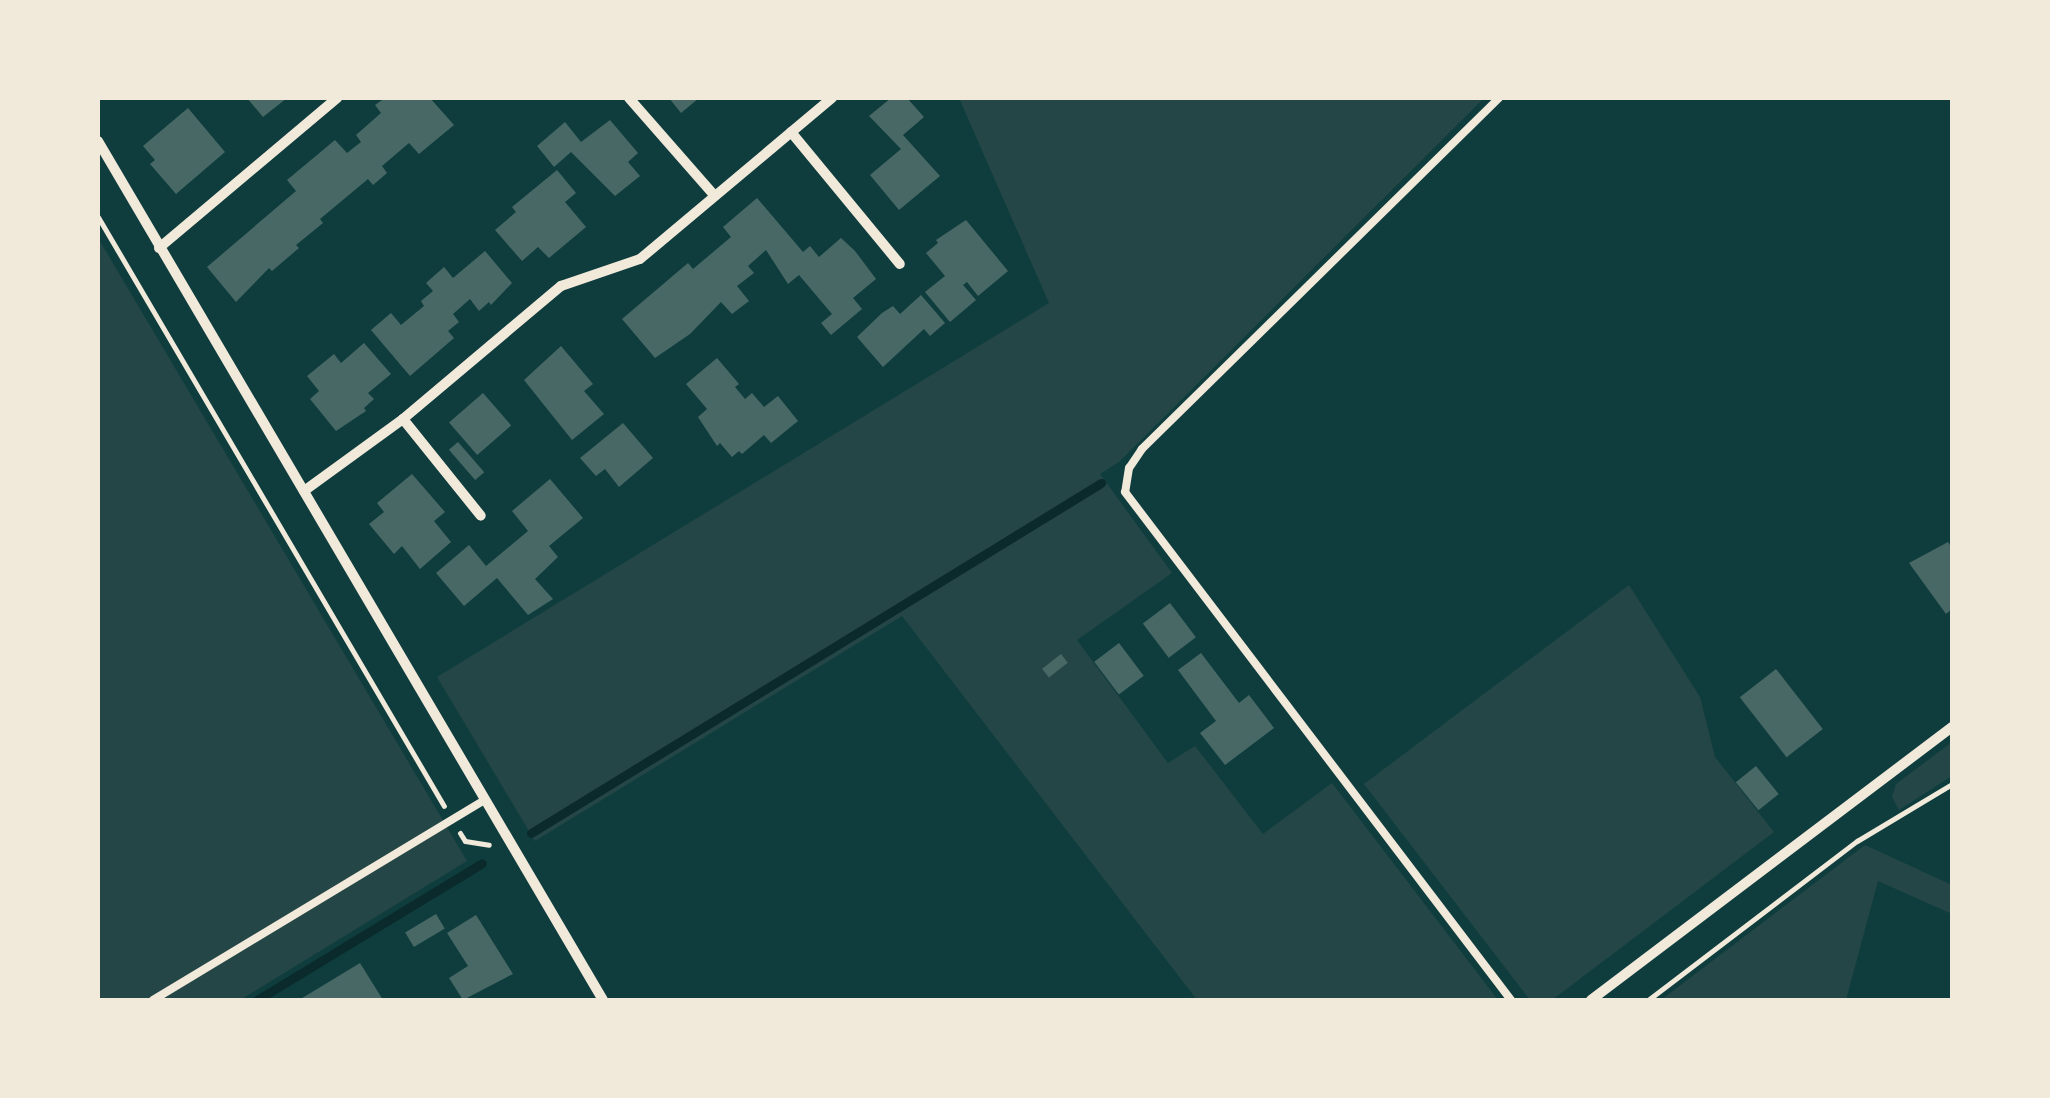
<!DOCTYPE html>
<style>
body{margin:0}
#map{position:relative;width:2050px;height:1098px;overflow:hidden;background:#0f3d3e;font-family:Inter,sans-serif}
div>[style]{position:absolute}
.green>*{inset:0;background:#244646}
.stream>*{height:9px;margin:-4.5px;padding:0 4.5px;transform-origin:4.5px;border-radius:4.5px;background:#0a2a2b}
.building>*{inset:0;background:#486865;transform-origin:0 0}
.path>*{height:5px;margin:-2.5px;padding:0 2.5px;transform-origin:2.5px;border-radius:2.5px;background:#f1e9da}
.service>*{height:8px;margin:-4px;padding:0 4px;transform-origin:4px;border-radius:4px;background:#f1e9da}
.minor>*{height:10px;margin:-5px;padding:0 5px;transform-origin:5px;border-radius:5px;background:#f1e9da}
span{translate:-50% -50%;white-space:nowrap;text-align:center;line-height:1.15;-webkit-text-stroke:10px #f1e9da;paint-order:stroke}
.frame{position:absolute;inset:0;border:100px solid #f1e9da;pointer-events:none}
</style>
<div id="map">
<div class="green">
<i style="clip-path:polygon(959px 98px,1484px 98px,1119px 462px,1100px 474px,1172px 573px,1077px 640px,1168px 763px,1195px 746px,1263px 834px,1332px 783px,1498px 1000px,1197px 1000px,902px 616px,535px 841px,437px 677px,1049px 303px)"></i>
<i style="clip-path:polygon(98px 238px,467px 861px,240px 1000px,98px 1000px)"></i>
<i style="clip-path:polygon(1629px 585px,1700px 697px,1715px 757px,1774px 832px,1552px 1000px,1530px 1000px,1364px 784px)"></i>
<i style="clip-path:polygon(1952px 742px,1952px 776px,1899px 810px,1892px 797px,1896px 784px)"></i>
<i style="clip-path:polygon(1865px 845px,1952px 885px,1952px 914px,1878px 881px,1846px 1000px,1661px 1000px)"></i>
</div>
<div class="stream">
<i style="left:531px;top:833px;width:669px;rotate:-31.55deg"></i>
<i style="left:257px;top:1000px;width:263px;rotate:-31.3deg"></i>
</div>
<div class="building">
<i style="clip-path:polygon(247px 98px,287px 98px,263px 117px)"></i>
<i style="clip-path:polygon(385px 98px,430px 98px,454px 125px,419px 154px,409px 143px,382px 166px,387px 173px,373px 185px,368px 179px,320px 219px,323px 223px,296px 245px,299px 248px,272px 271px,269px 268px,236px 302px,207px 267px,296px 191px,287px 180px,335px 140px,347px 153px,361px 142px,356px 135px,381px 113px,375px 105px)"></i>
<i style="clip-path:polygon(669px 98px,699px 98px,681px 113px)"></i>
<i style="clip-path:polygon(891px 98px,907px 98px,924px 117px,903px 135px,940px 176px,899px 210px,870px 175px,901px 149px,869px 116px)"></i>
<i style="clip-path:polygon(188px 108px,225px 152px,176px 194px,150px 164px,155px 160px,143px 146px)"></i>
<i style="clip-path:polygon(610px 120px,638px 153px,628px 162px,640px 176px,615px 196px,571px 152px,554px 167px,537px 146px,565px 122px,581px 142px)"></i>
<i style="clip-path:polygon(557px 170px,576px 193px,565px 202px,586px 227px,549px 258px,538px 247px,522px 261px,495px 230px,516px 212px,512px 207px)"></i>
<i style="clip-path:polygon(757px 198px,803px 252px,810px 246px,819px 257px,841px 238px,855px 251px,876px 279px,853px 298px,862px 309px,831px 335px,821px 323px,832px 314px,799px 275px,788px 284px,766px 250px,748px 266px,754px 273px,737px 286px,749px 301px,732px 314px,721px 302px,690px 334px,655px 358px,622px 319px,688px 263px,693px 269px,731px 237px,723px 227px)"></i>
<i style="clip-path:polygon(966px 220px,1008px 271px,978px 296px,967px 282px,963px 285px,976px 300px,950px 322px,925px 292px,945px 276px,926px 253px,938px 243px,936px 240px)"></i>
<i style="clip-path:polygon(485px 251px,512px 283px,491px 305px,489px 302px,479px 311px,470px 299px,453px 314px,459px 322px,448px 331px,454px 338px,410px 376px,371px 330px,391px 313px,401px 325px,424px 306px,421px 301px,433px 291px,426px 283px,444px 267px,453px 278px)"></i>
<i style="clip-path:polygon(921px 295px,945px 323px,930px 336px,924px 329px,883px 367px,857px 337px,882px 313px,893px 306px,900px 314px)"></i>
<i style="clip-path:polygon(364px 343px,391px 374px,368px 393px,374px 399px,364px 408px,366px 411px,336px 431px,310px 399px,319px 391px,307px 376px,334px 354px,341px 363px)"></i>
<i style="clip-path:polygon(561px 346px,593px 384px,584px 391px,604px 414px,572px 440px,524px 380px)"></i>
<i style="clip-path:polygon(717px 358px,739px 384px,735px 387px,745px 399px,752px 393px,764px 407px,778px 396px,798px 421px,771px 443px,764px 435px,742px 454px,739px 451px,732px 457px,720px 443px,717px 446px,698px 417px,707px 409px,686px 384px)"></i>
<i style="left:483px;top:393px;width:43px;height:45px;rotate:49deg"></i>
<i style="clip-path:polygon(623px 423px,653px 458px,619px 487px,605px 469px,596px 476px,580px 458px)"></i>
<i style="left:458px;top:442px;width:40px;height:12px;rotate:49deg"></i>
<i style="clip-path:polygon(412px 474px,445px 512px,434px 521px,451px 542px,420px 569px,402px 546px,394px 554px,369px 524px,384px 512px,377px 503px)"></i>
<i style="clip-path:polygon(550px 479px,583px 518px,549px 546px,558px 557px,535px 579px,553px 599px,528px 615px,497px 578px,464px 606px,436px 573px,469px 545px,486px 566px,528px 531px,512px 511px)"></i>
<i style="clip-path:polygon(1948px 542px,1952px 548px,1952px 609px,1946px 614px,1909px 563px)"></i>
<i style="left:1170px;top:603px;width:43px;height:34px;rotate:53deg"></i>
<i style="left:1119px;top:643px;width:41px;height:31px;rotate:53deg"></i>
<i style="clip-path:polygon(1201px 653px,1239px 703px,1249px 695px,1274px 728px,1225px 765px,1200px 733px,1216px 721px,1178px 670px)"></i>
<i style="left:1061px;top:654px;width:11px;height:24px;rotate:52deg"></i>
<i style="left:1776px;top:669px;width:76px;height:46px;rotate:52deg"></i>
<i style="left:1756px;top:766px;width:36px;height:26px;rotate:51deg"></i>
<i style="left:436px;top:914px;width:17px;height:36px;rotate:59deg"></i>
<i style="clip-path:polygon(476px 915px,513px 974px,463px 1000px,449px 978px,468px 966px,447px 933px)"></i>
<i style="clip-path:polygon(360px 963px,383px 1000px,299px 1000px)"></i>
</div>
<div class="path">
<i style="left:98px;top:217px;width:683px;rotate:59.57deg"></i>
<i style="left:460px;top:833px;width:9px;rotate:58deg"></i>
<i style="left:465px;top:841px;width:24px;rotate:9deg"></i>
<i style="left:1648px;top:1000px;width:263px;rotate:-37.3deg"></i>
<i style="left:1857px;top:841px;width:111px;rotate:-31deg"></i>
</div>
<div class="service">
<i style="left:1499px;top:98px;width:501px;rotate:135.49deg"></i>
<i style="left:1142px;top:449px;width:23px;rotate:124deg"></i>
<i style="left:1129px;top:468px;width:24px;rotate:99deg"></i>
<i style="left:1125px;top:492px;width:638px;rotate:52.77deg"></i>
<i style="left:153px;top:1000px;width:387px;rotate:-31.1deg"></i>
</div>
<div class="minor">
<i style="left:629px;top:98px;width:128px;rotate:48.8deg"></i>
<i style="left:791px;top:132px;width:171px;rotate:50.5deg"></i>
<i style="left:98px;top:141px;width:996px;rotate:59.55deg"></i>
<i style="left:159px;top:248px;width:233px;rotate:-40.1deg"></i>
<i style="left:403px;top:419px;width:124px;rotate:51.2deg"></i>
<i style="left:304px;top:491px;width:122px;rotate:-36deg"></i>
<i style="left:403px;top:419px;width:207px;rotate:-40.1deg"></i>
<i style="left:561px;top:286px;width:83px;rotate:-18.9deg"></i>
<i style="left:640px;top:259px;width:251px;rotate:-40deg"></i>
<i style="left:1591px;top:1000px;width:453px;rotate:-37.1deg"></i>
</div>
<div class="frame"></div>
</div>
